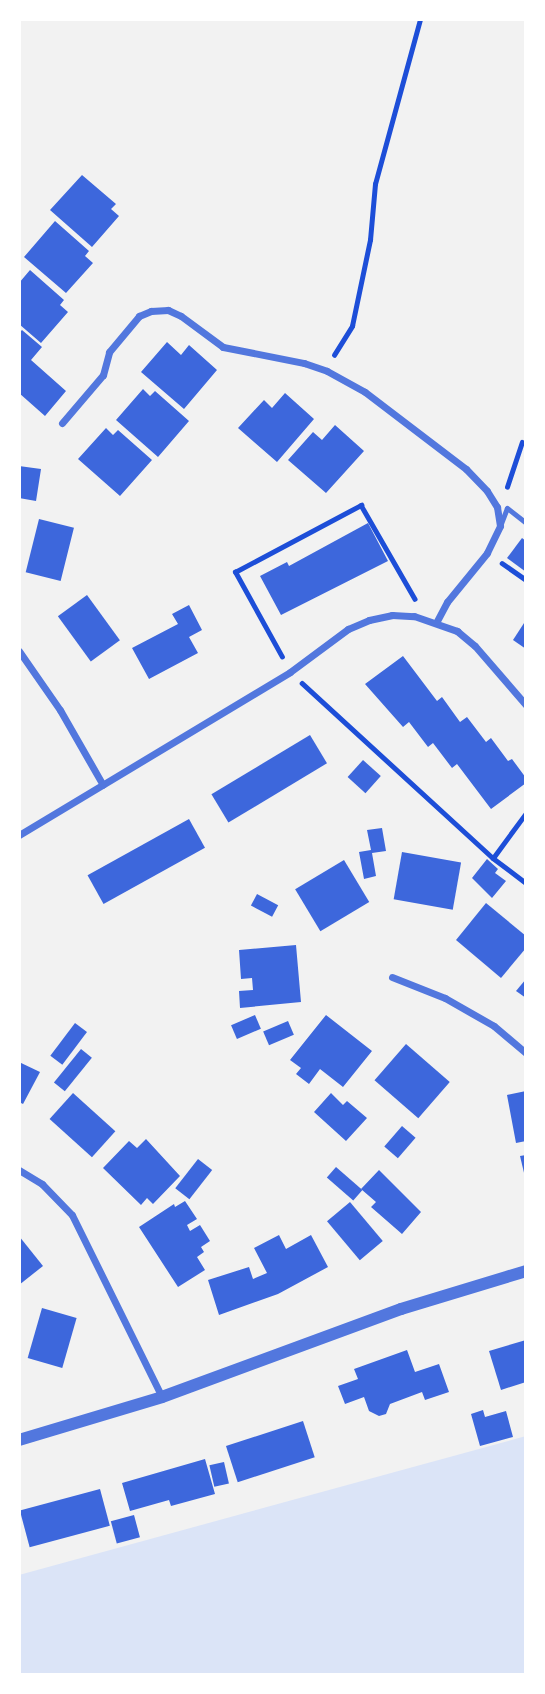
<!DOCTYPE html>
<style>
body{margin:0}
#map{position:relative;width:545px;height:1694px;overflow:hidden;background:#f2f2f2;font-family:"Roboto Condensed",sans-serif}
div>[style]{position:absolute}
.green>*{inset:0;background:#dbe4f7}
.building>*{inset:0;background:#3d67dc;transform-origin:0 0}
.path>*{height:4.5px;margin:-2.25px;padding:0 2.25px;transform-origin:2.25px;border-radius:2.25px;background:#1d4ed8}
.service>*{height:5px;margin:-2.5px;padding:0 2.5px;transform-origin:2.5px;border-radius:2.5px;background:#5277de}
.minor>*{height:7px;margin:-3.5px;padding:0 3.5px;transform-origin:3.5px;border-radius:3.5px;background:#5277de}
.tertiary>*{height:12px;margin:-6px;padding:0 6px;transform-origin:6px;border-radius:6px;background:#5277de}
span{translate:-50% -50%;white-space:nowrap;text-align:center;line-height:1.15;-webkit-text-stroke:6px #fff;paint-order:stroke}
.frame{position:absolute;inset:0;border:21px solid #fff;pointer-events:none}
</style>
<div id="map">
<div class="green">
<i style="clip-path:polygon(526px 1436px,526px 1675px,19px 1675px,19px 1575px)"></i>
</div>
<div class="building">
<i style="clip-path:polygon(82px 175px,116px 204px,111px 209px,119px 216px,92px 247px,50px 210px)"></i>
<i style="clip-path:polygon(55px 221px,89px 251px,85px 256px,93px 263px,66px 293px,24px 257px)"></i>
<i style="clip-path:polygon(30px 270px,64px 300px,60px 305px,68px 312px,41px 343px,19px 324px,19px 283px)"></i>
<i style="clip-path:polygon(22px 330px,42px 347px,31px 360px,66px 391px,45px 416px,19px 393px,19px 333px)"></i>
<i style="clip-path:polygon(167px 342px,181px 355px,189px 345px,217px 370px,184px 409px,141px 372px)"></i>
<i style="clip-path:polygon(143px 389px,150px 396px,155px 391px,189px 421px,158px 457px,116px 420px)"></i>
<i style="clip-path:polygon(285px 393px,314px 419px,277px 462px,238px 428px,264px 400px,272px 408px)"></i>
<i style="clip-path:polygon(335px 425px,364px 451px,326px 493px,288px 460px,313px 432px,322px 440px)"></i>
<i style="clip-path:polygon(106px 428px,113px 435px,118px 430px,152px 460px,120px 496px,78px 459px)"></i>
<i style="clip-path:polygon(19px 466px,41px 469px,36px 501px,19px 498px)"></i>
<i style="left:39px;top:519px;width:36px;height:55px;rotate:14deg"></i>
<i style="clip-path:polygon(368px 523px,388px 561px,281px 615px,260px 576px,287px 562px,289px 566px)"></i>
<i style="clip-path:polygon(522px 538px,526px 541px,526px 572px,507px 558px)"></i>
<i style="left:87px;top:595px;width:56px;height:36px;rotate:54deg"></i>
<i style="clip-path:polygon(189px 605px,202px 630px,189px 637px,198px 653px,149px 679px,132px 648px,178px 624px,172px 614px)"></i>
<i style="clip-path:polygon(526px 620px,526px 649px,513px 640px)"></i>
<i style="clip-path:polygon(403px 656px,437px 701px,442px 697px,460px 722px,467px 717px,486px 742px,491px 738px,508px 761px,512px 759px,526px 778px,526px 783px,491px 809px,457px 764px,452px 768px,433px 743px,428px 747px,409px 722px,403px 727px,365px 684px)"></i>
<i style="left:310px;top:735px;width:33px;height:115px;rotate:59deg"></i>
<i style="left:363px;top:760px;width:24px;height:23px;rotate:42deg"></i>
<i style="left:189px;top:819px;width:33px;height:116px;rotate:61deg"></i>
<i style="clip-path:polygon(382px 828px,386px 851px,372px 853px,376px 876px,364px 879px,359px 852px,371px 850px,367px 830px)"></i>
<i style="left:402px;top:852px;width:60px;height:48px;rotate:10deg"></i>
<i style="clip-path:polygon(487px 859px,498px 869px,495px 873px,506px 881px,492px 898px,472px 878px)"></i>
<i style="left:344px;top:860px;width:49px;height:57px;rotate:59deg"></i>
<i style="left:257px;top:894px;width:24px;height:13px;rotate:28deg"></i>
<i style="clip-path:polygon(486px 903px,526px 936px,526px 948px,501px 978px,456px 940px)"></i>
<i style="clip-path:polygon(296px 945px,301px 1002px,240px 1008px,239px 991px,253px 990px,252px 978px,241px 979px,239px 950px)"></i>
<i style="clip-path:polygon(526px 979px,526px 998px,516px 991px)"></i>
<i style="left:255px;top:1015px;width:15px;height:26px;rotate:67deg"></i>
<i style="clip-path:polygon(326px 1015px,372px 1051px,343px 1087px,320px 1069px,309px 1084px,296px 1074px,301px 1068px,290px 1060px)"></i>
<i style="left:288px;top:1021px;width:15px;height:27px;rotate:67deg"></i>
<i style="left:75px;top:1023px;width:15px;height:41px;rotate:37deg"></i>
<i style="left:406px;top:1044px;width:58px;height:48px;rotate:41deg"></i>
<i style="left:81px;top:1049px;width:14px;height:43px;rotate:39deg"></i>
<i style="clip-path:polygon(19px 1062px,40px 1072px,23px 1104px,19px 1102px)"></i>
<i style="clip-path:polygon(526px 1091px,526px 1141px,516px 1143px,507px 1095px)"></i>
<i style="left:73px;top:1093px;width:57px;height:35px;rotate:42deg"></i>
<i style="clip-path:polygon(331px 1093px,343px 1105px,347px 1101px,367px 1118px,346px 1141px,314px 1112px)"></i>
<i style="left:402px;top:1126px;width:18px;height:27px;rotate:41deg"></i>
<i style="clip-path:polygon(146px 1139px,180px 1176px,153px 1204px,147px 1198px,141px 1205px,103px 1168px,129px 1141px,137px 1148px)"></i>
<i style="clip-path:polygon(526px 1155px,526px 1177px,525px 1177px,520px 1156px)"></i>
<i style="left:198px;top:1159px;width:18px;height:37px;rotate:38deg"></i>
<i style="left:336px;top:1167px;width:35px;height:14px;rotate:41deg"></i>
<i style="clip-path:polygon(379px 1170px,421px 1212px,402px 1234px,371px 1207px,376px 1202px,361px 1189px)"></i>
<i style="clip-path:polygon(185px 1201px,197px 1219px,187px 1225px,190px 1231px,200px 1225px,210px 1241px,201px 1247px,204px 1252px,197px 1257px,205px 1270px,178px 1287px,139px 1227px,174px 1204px,175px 1207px)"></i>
<i style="left:350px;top:1202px;width:51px;height:30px;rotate:50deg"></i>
<i style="clip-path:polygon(279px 1235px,286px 1249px,311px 1235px,328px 1267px,278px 1294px,219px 1315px,208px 1280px,249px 1267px,253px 1279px,267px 1273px,254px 1248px)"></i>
<i style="clip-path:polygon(19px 1236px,43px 1266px,19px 1285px)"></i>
<i style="left:42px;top:1308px;width:36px;height:52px;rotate:16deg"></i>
<i style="clip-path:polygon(526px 1340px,526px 1382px,501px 1390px,489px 1351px)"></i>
<i style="clip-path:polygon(407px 1350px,415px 1372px,439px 1364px,449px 1392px,425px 1400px,422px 1392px,390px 1404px,386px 1414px,379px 1416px,369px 1411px,364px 1397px,345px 1404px,338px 1386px,358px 1379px,354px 1369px)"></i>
<i style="clip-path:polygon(483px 1410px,485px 1417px,506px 1411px,513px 1437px,480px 1446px,471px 1414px)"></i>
<i style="left:303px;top:1421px;width:38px;height:81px;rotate:72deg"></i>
<i style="clip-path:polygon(205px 1459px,215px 1494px,171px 1506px,169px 1500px,130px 1511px,122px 1483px)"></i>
<i style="left:224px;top:1462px;width:22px;height:15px;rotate:77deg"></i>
<i style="left:100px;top:1489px;width:38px;height:83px;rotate:75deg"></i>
<i style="left:134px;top:1515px;width:23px;height:24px;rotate:75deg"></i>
</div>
<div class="path">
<i style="left:334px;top:355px;width:34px;rotate:-58deg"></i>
<i style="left:352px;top:326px;width:88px;rotate:-78.2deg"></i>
<i style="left:370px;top:240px;width:56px;rotate:-84.9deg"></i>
<i style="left:375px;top:184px;width:171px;rotate:-74.7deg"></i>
<i style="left:507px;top:487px;width:47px;rotate:-71.6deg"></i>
<i style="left:502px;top:563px;width:29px;rotate:35deg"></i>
<i style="left:282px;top:657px;width:97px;rotate:-118.9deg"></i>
<i style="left:235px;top:572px;width:143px;rotate:-28deg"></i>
<i style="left:361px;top:505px;width:108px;rotate:60.1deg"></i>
<i style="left:302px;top:683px;width:259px;rotate:42.5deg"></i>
<i style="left:493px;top:858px;width:41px;rotate:37.1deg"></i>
<i style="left:493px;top:858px;width:56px;rotate:-53.7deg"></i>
</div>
<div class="service">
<i style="left:500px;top:526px;width:19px;rotate:-69deg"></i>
<i style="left:507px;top:508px;width:24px;rotate:38deg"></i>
</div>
<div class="minor">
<i style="left:62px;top:423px;width:63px;rotate:-49.5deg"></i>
<i style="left:103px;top:375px;width:24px;rotate:-75deg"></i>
<i style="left:109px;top:352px;width:47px;rotate:-50.2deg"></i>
<i style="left:139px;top:316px;width:13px;rotate:-23deg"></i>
<i style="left:151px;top:311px;width:17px;rotate:-3deg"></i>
<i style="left:168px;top:310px;width:14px;rotate:25deg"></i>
<i style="left:181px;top:316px;width:52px;rotate:36.4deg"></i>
<i style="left:223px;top:347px;width:83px;rotate:11.2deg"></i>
<i style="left:304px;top:363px;width:24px;rotate:19deg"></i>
<i style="left:327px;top:371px;width:43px;rotate:28.9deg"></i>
<i style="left:365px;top:392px;width:127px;rotate:37.3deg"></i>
<i style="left:466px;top:469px;width:30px;rotate:46deg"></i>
<i style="left:487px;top:491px;width:19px;rotate:58deg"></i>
<i style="left:497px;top:507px;width:19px;rotate:81deg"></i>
<i style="left:500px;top:526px;width:30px;rotate:116deg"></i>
<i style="left:487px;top:553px;width:63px;rotate:129.2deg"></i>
<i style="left:447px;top:602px;width:21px;rotate:118deg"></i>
<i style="left:19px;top:651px;width:72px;rotate:55.2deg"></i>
<i style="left:60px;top:710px;width:86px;rotate:60.2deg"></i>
<i style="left:19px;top:835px;width:316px;rotate:-31deg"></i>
<i style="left:290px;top:672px;width:72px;rotate:-36.6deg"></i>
<i style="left:348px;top:629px;width:23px;rotate:-23deg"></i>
<i style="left:369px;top:620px;width:24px;rotate:-12deg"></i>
<i style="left:392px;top:615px;width:22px;rotate:3deg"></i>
<i style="left:414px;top:616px;width:46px;rotate:19.2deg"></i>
<i style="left:457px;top:631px;width:23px;rotate:40deg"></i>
<i style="left:475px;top:646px;width:78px;rotate:49.2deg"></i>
<i style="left:392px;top:977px;width:57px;rotate:21.6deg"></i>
<i style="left:445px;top:998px;width:56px;rotate:29.7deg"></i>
<i style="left:494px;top:1026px;width:42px;rotate:40.2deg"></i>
<i style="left:19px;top:1170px;width:27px;rotate:31deg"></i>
<i style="left:42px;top:1184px;width:43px;rotate:45.9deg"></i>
<i style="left:72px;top:1215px;width:203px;rotate:63.7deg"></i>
</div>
<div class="tertiary">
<i style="left:19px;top:1440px;width:149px;rotate:-16.7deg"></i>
<i style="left:162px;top:1397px;width:255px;rotate:-20.2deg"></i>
<i style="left:401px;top:1309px;width:131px;rotate:-16.9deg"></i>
</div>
<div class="frame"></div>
</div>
